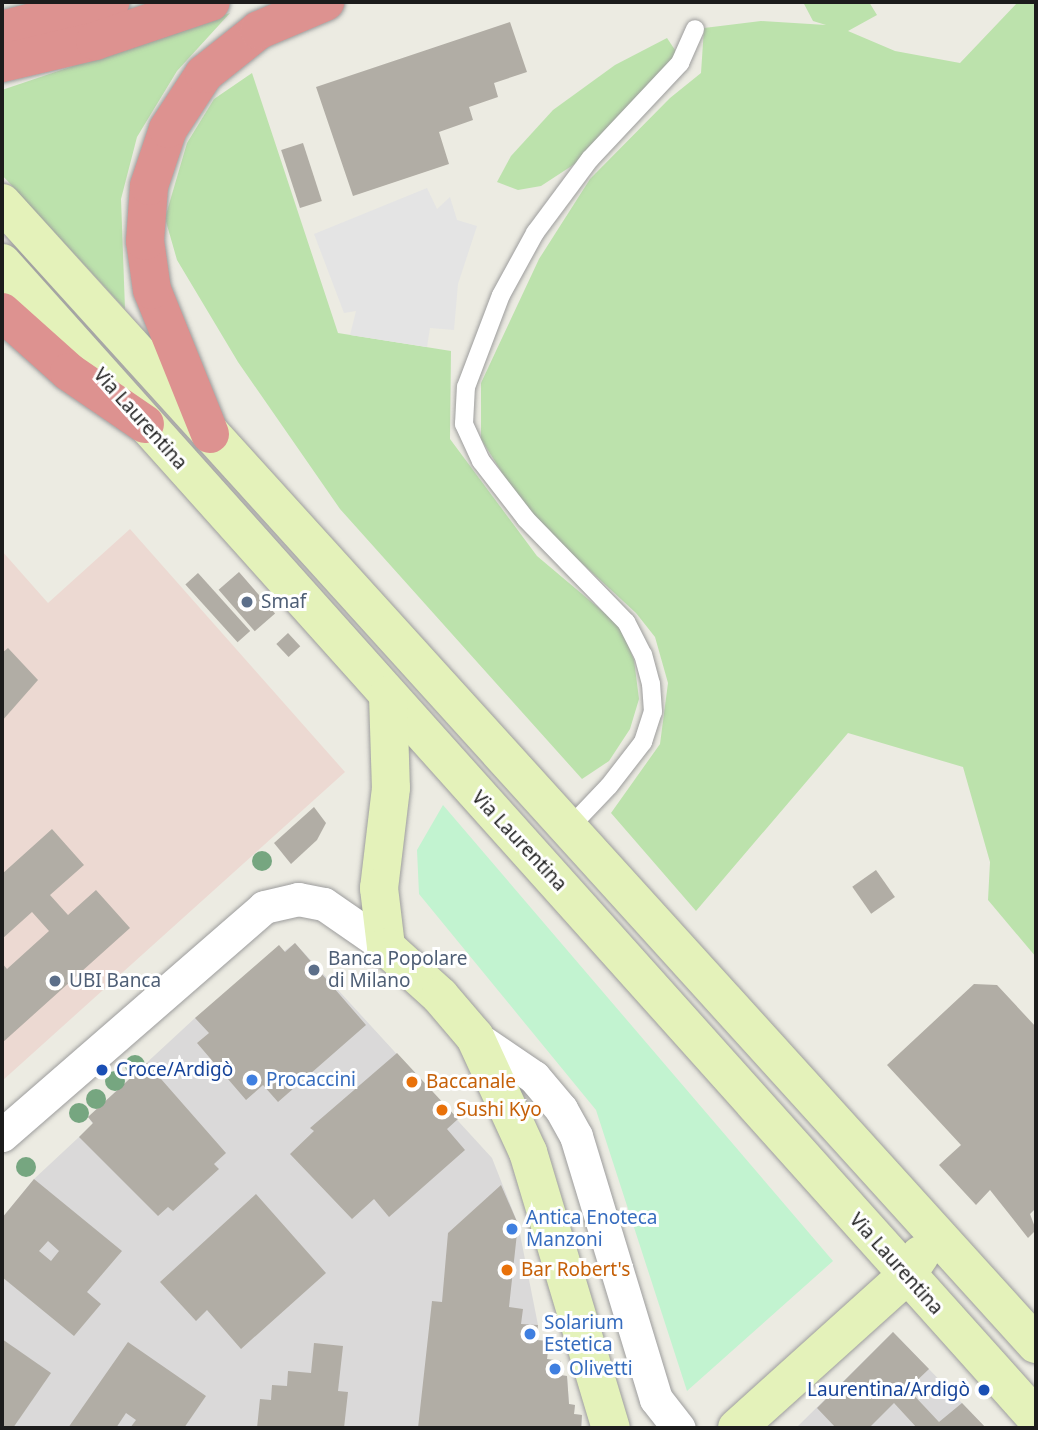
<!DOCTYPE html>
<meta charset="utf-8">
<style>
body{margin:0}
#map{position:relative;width:1038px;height:1430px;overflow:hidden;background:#ecebe2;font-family:"Noto Sans",sans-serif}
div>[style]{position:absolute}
.residential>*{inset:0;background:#dad9d9}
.commercial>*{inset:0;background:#ecd9d2}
.grass>*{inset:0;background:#bce2ac}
.park>*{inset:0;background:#c2f3d0}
.parking>*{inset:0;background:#e4e4e4}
.building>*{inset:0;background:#b1ada5;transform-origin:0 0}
.roads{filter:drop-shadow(0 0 2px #9d9d9d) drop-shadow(0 0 2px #9d9d9d)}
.lane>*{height:18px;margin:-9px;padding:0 9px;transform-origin:9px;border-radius:9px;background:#fff}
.street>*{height:33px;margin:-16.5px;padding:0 16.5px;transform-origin:16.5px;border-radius:16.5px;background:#fff}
.secondary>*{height:38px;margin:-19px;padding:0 19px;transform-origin:19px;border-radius:19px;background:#e4f2ba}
.highway>*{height:38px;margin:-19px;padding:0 19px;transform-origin:19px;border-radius:19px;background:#dd9290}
.trees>*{width:20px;height:20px;margin:-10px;border-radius:50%;background:#76a680}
.dots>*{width:19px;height:19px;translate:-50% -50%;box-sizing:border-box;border:4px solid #fff;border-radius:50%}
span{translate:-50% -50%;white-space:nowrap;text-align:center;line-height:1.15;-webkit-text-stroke:6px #fff;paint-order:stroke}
.street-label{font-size:19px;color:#1c1c1c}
.service-label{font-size:19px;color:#4e5e75}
.left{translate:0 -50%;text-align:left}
.transit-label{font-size:19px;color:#164399}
.right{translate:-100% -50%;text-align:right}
.shop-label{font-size:19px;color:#366cbe}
.food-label{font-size:19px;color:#c56008}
.frame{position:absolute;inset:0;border:4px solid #1c1c1c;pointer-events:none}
</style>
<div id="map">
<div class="residential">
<i style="clip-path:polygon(295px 943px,492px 1158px,518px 1224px,538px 1325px,536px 1340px,549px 1341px,547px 1359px,561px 1361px,560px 1375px,567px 1376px,569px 1404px,575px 1405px,574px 1414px,582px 1415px,582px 1428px,2px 1428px,2px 1218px,34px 1179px,93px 1124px,88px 1117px,195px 1018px)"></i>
<i style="clip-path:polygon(893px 1332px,986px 1428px,796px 1428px)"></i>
</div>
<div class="commercial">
<i style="clip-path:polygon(130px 529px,345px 772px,2px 1081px,2px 551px,48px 603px)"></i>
</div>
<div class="grass">
<i style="clip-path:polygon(803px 2px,869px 2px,877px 15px,848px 31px,895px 51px,960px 63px,1018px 2px,1036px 2px,1036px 957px,988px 900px,990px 862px,963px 767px,848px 733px,696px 911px,611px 813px,660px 744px,668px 683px,655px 637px,636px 613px,546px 530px,511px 487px,481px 439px,481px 383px,539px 259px,590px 179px,670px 98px,701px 73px,704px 28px,761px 21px,826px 25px,813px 21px)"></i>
<i style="clip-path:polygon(230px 13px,177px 71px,137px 137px,121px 199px,125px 309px,2px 175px,2px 90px)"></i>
<i style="clip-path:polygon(667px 38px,675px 50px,675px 61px,593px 152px,541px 186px,518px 190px,497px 182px,511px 156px,553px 110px,615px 65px)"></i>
<i style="clip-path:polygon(252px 73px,338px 333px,451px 351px,450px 439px,537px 556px,620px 626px,634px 660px,639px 699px,630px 729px,609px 761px,582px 779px,340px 509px,238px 362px,177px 260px,165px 218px,187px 143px,214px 99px)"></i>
</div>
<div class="park">
<i style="clip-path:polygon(443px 805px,833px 1261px,687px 1391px,596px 1110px,419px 894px,417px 850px)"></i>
</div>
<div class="parking">
<i style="clip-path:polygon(427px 188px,437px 209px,450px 197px,457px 220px,477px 226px,458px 284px,454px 330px,430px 328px,427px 347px,350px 335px,356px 311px,344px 313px,314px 234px)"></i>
</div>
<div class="building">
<i style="clip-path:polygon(510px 22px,527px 72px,494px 83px,498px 97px,469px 107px,473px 120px,439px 132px,449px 164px,353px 196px,316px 87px)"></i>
<i style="left:303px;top:143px;width:61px;height:23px;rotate:72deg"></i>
<i style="left:239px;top:572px;width:55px;height:27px;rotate:49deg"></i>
<i style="left:198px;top:573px;width:78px;height:17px;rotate:48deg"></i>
<i style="left:288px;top:633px;width:18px;height:16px;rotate:47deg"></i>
<i style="clip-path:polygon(8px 648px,38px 680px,2px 721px,2px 653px)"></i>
<i style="clip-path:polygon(314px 807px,326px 823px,317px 840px,291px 864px,274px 843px)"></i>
<i style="clip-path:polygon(52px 829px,84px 865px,50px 895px,68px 915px,96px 890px,130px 928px,2px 1043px,2px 963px,7px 969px,49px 931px,32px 912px,2px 939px,2px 874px)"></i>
<i style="left:876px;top:870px;width:33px;height:29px;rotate:55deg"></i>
<i style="clip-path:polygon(295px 943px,366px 1025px,278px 1102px,263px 1085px,246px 1100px,197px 1043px,209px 1033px,195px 1018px,279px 945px,285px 952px)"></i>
<i style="clip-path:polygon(974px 984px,997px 985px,1036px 1027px,1036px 1208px,1030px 1214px,1036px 1230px,1028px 1238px,990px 1190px,976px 1205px,939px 1165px,961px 1145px,887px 1065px)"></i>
<i style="clip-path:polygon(397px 1053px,458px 1119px,447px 1129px,465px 1150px,389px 1217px,374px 1199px,352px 1219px,290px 1154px,314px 1131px,310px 1128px)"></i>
<i style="clip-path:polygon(147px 1063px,226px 1153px,214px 1164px,219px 1169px,173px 1211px,168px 1207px,158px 1216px,79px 1137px,93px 1123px,88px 1117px)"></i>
<i style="clip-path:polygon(evenodd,34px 1179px,122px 1251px,87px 1292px,101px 1304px,74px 1336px,2px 1277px,2px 1218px,34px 1179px,48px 1241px,59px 1251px,51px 1261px,39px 1251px,48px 1241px)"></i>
<i style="clip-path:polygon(501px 1185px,518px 1224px,509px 1307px,523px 1309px,521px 1324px,538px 1325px,536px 1340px,549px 1341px,547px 1359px,561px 1361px,560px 1375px,567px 1376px,569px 1404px,575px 1405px,574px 1414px,582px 1415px,581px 1428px,418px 1428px,432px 1301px,442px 1302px,448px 1233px)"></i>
<i style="clip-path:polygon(256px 1194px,326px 1273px,241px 1349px,207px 1310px,196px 1321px,160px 1282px)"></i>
<i style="clip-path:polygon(893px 1332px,929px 1369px,908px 1389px,939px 1422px,962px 1403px,986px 1428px,917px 1428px,894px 1403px,869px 1428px,836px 1428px,817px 1408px)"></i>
<i style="clip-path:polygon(2px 1339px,51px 1373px,13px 1428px,2px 1428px)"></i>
<i style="clip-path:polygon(128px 1342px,206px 1396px,184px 1428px,130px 1428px,136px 1420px,126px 1413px,116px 1428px,68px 1428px)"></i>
<i style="clip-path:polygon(314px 1343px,343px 1346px,338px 1391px,348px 1392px,344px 1428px,257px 1428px,260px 1399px,271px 1400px,272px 1385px,287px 1386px,288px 1371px,311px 1373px)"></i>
</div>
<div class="roads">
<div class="lane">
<i style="left:568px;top:829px;width:59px;rotate:-46.4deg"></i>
<i style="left:609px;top:786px;width:56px;rotate:-52.3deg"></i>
<i style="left:643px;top:742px;width:32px;rotate:-72deg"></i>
<i style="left:653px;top:712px;width:28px;rotate:-94deg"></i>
<i style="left:651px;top:684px;width:30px;rotate:-105deg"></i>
<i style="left:643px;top:655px;width:37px;rotate:-117deg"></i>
<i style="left:626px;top:622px;width:144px;rotate:-134.2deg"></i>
<i style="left:526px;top:519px;width:73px;rotate:-127.8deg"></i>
<i style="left:481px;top:461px;width:41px;rotate:-114.7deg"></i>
<i style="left:464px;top:424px;width:37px;rotate:-87deg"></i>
<i style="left:466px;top:387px;width:98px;rotate:-69.2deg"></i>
<i style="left:501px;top:295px;width:71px;rotate:-61.3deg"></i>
<i style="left:535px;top:233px;width:92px;rotate:-53.4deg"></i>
<i style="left:590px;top:159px;width:132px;rotate:-46.8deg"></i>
<i style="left:680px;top:63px;width:37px;rotate:-66deg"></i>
</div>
<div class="street">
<i style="left:475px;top:1037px;width:71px;rotate:34.1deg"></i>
<i style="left:534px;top:1077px;width:42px;rotate:49.8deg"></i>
<i style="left:561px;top:1109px;width:31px;rotate:61deg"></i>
<i style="left:576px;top:1136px;width:275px;rotate:73.1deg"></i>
<i style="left:656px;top:1399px;width:37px;rotate:52deg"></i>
<i style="left:2px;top:1135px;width:347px;rotate:-41deg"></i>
<i style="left:264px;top:907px;width:35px;rotate:-13deg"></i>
<i style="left:298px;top:899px;width:26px;rotate:11deg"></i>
<i style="left:324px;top:904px;width:75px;rotate:34.7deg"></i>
</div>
<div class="secondary">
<i style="left:2px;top:203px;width:1540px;rotate:47.82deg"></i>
<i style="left:2px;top:263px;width:1550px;rotate:48.16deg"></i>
<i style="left:388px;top:695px;width:93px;rotate:88.2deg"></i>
<i style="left:391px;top:788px;width:101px;rotate:96.8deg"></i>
<i style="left:379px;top:888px;width:59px;rotate:83.2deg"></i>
<i style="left:386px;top:947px;width:73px;rotate:42.2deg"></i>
<i style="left:440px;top:996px;width:54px;rotate:49.5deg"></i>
<i style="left:475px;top:1037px;width:127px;rotate:65.3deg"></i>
<i style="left:528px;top:1152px;width:288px;rotate:73.3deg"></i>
<i style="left:737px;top:1428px;width:227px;rotate:-42deg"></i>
<i style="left:906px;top:1276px;width:25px;rotate:-56deg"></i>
</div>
<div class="highway">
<i style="left:2px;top:30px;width:112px;rotate:-14.5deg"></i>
<i style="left:2px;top:63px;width:96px;rotate:-13.3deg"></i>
<i style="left:95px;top:41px;width:122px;rotate:-18.6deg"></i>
<i style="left:2px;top:312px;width:90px;rotate:41.8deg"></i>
<i style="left:69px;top:372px;width:92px;rotate:34.4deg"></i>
<i style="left:210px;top:434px;width:155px;rotate:-111.9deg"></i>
<i style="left:152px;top:290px;width:49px;rotate:-98.1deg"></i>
<i style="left:145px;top:241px;width:55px;rotate:-85.8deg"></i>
<i style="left:149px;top:186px;width:60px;rotate:-71.6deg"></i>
<i style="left:168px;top:129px;width:66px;rotate:-56.8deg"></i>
<i style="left:204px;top:74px;width:70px;rotate:-38.7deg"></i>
<i style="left:259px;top:30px;width:72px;rotate:-23deg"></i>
</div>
</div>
<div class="trees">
<i style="left:262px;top:861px"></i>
<i style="left:135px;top:1065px"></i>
<i style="left:115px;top:1081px"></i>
<i style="left:96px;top:1099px"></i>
<i style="left:79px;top:1113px"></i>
<i style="left:26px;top:1167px"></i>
</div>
<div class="dots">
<i style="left:247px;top:602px;background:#5c6f8a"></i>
<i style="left:314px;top:970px;background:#5c6f8a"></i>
<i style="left:55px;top:981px;background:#5c6f8a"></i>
<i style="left:102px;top:1070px;background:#1a4fb4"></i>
<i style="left:252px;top:1080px;background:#3f7fe0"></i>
<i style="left:412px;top:1082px;background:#e8710a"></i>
<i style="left:442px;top:1110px;background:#e8710a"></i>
<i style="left:512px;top:1229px;background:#3f7fe0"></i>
<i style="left:507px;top:1270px;background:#e8710a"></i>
<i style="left:530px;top:1334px;background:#3f7fe0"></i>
<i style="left:555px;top:1369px;background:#3f7fe0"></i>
<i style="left:984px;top:1390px;background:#1a4fb4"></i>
</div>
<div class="street-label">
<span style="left:140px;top:419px;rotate:48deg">Via Laurentina</span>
<span style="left:519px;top:841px;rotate:47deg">Via Laurentina</span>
<span style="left:896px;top:1264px;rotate:48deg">Via Laurentina</span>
</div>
<div class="service-label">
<span class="left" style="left:261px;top:602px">Smaf</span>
<span class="left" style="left:328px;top:970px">Banca Popolare<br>di Milano</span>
<span class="left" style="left:69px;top:981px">UBI Banca</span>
</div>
<div class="transit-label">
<span class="left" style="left:116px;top:1070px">Croce/Ardigò</span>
<span class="right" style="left:970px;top:1390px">Laurentina/Ardigò</span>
</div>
<div class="shop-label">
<span class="left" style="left:266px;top:1080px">Procaccini</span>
<span class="left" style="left:526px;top:1229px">Antica Enoteca<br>Manzoni</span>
<span class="left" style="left:544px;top:1334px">Solarium<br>Estetica</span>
<span class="left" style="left:569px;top:1369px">Olivetti</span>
</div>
<div class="food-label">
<span class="left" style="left:426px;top:1082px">Baccanale</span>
<span class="left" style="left:456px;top:1110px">Sushi Kyo</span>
<span class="left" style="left:521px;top:1270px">Bar Robert's</span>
</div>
<div class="frame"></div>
</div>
